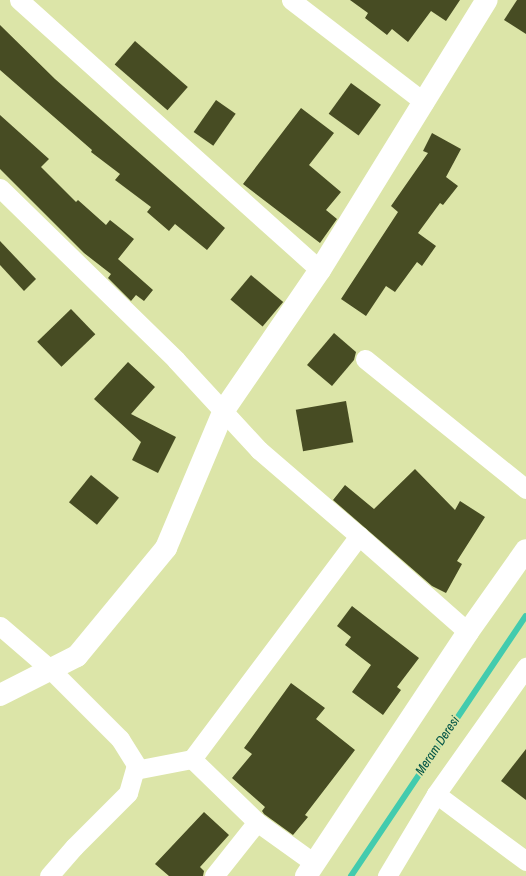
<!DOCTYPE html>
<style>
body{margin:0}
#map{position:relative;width:526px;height:876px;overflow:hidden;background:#dce5a8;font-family:"Archivo Narrow",sans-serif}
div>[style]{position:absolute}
.stream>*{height:6px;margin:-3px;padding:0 3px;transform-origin:3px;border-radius:3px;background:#42cbae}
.building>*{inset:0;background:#474c23;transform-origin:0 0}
.street>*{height:19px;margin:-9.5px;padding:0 9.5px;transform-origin:9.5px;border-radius:9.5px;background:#fff}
.secondary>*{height:22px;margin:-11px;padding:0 11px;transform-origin:11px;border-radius:11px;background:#fff}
span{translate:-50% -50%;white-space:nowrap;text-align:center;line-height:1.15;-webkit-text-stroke:4px #dce5a8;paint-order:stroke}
.water-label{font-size:13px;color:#035546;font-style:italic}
</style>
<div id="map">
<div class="stream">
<i style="left:351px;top:876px;width:313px;rotate:-56.1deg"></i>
</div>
<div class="building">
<i style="clip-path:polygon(350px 0,460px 0,446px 21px,431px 11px,408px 42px,392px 29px,387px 35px,365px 18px,368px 13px)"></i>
<i style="clip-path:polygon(517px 0,526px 0,526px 34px,504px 20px)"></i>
<i style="clip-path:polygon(0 25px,55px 79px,225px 228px,207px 250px,175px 224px,169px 231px,147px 212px,151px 207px,115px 180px,120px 174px,91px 152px,92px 150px,0 70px)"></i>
<i style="left:135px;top:41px;width:70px;height:31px;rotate:41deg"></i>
<i style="left:351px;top:83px;width:37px;height:38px;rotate:36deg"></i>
<i style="left:216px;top:100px;width:24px;height:39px;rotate:35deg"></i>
<i style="clip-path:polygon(301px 108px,334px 133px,309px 165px,341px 192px,326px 210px,337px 219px,320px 243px,243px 184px)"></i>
<i style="clip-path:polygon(0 115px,49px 159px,41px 167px,76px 202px,78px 200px,106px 225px,110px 220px,134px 239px,118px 259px,153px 290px,144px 301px,136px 295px,131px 301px,108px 278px,111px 274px,84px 253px,0 169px)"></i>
<i style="clip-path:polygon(432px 133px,461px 149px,446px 177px,458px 186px,443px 205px,440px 203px,418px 233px,436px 246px,422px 266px,417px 262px,395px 292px,386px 286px,366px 316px,341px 299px,398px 212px,391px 206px,428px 153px,423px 151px)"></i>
<i style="clip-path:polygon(0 241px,36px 279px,24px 291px,0 265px)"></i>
<i style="left:251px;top:275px;width:42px;height:32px;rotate:40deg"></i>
<i style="left:71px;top:309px;width:35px;height:47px;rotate:46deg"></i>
<i style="clip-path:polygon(334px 333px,356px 352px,354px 360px,332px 386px,307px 365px)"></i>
<i style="clip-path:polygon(128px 362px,155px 387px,131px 414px,176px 437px,158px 473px,132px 460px,141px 442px,94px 399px)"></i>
<i style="left:346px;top:401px;width:42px;height:51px;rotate:80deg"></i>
<i style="clip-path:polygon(415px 469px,455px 510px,460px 501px,485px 517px,457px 561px,462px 564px,446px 593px,432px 586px,333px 500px,345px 485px,374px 509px)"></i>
<i style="left:91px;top:475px;width:36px;height:35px;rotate:39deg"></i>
<i style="clip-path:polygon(352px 606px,419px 658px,397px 687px,401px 690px,383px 715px,352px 692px,371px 665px,345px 645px,351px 637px,337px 626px)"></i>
<i style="clip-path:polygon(291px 683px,325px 708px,316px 719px,355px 750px,305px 815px,308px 817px,293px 835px,264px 814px,262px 811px,265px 807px,232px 778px,252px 754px,244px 748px)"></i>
<i style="clip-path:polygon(526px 749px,526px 800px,501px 781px)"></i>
<i style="clip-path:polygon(204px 812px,229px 835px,200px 867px,204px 871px,203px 876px,169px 876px,155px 864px)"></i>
</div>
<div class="street">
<i style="left:19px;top:0;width:404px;rotate:41.9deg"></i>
<i style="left:291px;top:0;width:168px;rotate:37.5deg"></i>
<i style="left:0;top:188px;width:246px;rotate:44.3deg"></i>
<i style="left:176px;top:360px;width:122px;rotate:47.3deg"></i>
<i style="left:259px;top:450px;width:132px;rotate:40.7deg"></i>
<i style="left:365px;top:359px;width:207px;rotate:38.9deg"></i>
<i style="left:0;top:626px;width:66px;rotate:40.7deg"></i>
<i style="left:50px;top:669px;width:99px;rotate:45deg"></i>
<i style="left:120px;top:739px;width:31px;rotate:58deg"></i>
<i style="left:136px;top:765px;width:29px;rotate:106deg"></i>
<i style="left:128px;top:793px;width:76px;rotate:135deg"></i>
<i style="left:74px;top:847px;width:38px;rotate:131deg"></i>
<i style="left:192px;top:759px;width:279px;rotate:-53.2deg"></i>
<i style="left:359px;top:536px;width:145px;rotate:41.4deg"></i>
<i style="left:135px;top:770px;width:58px;rotate:-10.9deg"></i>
<i style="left:192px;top:759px;width:91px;rotate:44.1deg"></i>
<i style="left:257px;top:822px;width:70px;rotate:35.7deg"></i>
<i style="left:436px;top:794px;width:156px;rotate:-54.7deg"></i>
<i style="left:214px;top:876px;width:69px;rotate:-51.5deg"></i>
<i style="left:387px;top:876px;width:96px;rotate:-59.1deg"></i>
<i style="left:436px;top:794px;width:112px;rotate:36.7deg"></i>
</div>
<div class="secondary">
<i style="left:0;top:695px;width:86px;rotate:-26.9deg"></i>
<i style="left:77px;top:656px;width:140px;rotate:-50.5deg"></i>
<i style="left:166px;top:548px;width:150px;rotate:-67.2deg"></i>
<i style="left:224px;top:410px;width:170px;rotate:-55.6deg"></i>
<i style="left:320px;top:270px;width:317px;rotate:-58.3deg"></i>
<i style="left:306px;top:876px;width:293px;rotate:-56.4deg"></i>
<i style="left:468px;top:632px;width:100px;rotate:-54.7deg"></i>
</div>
<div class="water-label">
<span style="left:438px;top:746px;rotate:-56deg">Meram Deresi</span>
</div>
</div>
